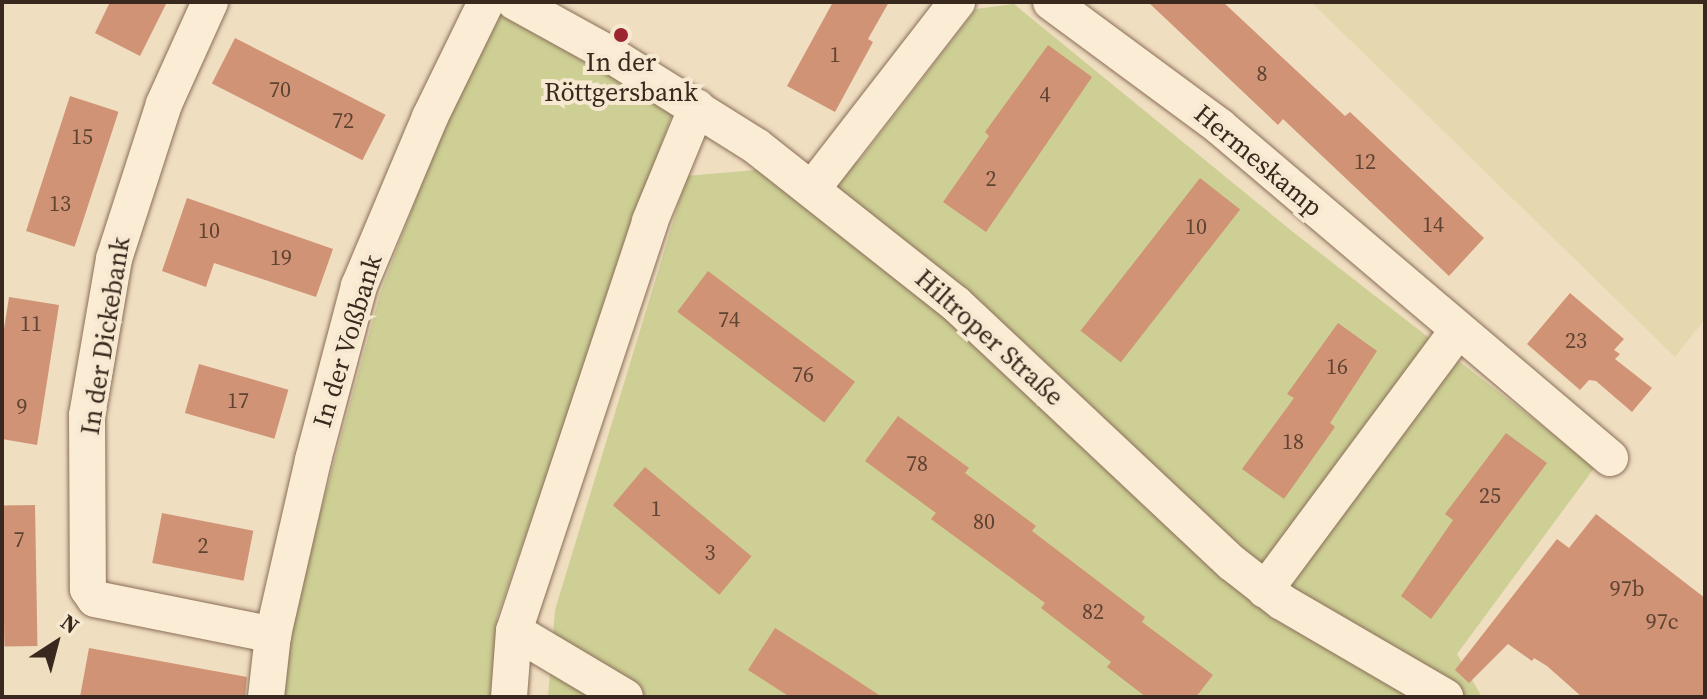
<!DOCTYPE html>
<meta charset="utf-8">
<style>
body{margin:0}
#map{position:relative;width:1707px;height:699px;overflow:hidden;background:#f0dec1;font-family:"Source Serif 4",serif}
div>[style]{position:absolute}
.farmland>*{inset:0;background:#e6d8ae}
.green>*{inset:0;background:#cdcf95}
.building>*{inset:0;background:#d09375;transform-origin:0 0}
.roads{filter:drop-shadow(0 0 2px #8a6e58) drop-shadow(0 0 2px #8a6e58)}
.minor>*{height:36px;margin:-18px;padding:0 18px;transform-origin:18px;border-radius:18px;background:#faecd5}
.dots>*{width:22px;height:22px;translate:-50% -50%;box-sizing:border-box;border:4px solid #f7e9d1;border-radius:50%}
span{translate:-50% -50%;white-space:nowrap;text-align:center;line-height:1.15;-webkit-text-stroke:8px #f7e9d1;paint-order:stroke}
.number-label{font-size:22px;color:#5f4333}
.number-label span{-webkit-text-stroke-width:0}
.poi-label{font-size:26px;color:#39281d}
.street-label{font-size:26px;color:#39281d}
.frame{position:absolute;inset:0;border:4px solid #39281d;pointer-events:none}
.north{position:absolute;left:16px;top:603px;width:80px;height:80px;-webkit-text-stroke:6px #f7e9d1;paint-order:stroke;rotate:36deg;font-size:22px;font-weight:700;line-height:32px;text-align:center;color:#39281d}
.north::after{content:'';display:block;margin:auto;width:28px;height:36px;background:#39281d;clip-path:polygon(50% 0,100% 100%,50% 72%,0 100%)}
</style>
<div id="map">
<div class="farmland">
<i style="clip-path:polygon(1311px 2px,1705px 2px,1705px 319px,1675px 357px)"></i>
</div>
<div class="green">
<i style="clip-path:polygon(1014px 4px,1293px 232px,1595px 467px,1457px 654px,1482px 697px,548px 697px,555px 610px,687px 176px,859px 161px,976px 9px)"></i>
<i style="clip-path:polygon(488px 7px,673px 111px,497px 618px,492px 697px,282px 697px,289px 627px,380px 294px)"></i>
</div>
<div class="building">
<i style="clip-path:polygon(110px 2px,167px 2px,140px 56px,95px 33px)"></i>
<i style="clip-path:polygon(833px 2px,889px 2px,868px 39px,873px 42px,835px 112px,787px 86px)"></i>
<i style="clip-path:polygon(1148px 2px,1223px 2px,1345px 116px,1350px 112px,1484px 238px,1449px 276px,1283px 119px,1278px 125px)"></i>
<i style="left:235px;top:38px;width:169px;height:51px;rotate:27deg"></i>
<i style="clip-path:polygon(1048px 45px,1092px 77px,986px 232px,943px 202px,989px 136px,985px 132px)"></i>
<i style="left:70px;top:96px;width:51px;height:142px;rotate:18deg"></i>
<i style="left:1200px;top:178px;width:51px;height:194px;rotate:38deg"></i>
<i style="clip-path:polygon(187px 198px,333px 249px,316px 297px,214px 263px,206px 287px,162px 271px)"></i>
<i style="left:708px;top:271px;width:184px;height:51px;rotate:37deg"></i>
<i style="clip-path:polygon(1570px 293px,1624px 339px,1614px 350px,1620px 354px,1615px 359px,1652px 388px,1632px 412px,1596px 381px,1589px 380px,1580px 390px,1527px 344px)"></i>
<i style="clip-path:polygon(9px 297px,59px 305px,37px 445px,2px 439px,2px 342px)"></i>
<i style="clip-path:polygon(1338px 323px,1377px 351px,1330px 423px,1335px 427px,1284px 499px,1242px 469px,1294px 398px,1287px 394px)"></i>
<i style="left:199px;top:364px;width:93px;height:51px;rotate:16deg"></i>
<i style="clip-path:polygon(898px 416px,969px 468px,965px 473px,1036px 526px,1032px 531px,1145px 617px,1142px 622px,1213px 675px,1196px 697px,1146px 697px,1107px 667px,1111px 662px,1041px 608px,1045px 603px,931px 519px,936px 513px,865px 461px)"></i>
<i style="clip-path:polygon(1506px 433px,1547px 463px,1431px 619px,1401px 596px,1453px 520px,1445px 514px)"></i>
<i style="left:645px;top:467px;width:139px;height:50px;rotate:40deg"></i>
<i style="left:35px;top:505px;width:141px;height:33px;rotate:89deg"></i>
<i style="left:162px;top:513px;width:93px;height:51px;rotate:11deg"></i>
<i style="clip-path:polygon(1596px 514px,1705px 598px,1705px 697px,1582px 697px,1547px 666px,1534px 658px,1532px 661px,1508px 644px,1469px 683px,1455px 670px,1557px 539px,1569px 548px)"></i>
<i style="clip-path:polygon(775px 628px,835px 666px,882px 697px,790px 697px,748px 670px)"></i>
<i style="clip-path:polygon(89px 648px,247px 677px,245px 697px,80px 697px)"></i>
</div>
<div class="roads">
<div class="minor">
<i style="left:210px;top:2px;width:112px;rotate:114.3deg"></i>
<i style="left:164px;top:104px;width:163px;rotate:107.9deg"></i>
<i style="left:114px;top:259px;width:158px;rotate:99.8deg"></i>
<i style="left:87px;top:415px;width:174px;rotate:89.7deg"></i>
<i style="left:88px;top:589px;width:12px;rotate:55deg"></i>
<i style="left:95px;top:599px;width:182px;rotate:11.4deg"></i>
<i style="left:515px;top:2px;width:110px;rotate:28.9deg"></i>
<i style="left:611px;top:55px;width:171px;rotate:32.1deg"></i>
<i style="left:756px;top:146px;width:255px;rotate:38.3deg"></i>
<i style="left:956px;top:304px;width:378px;rotate:43.2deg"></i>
<i style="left:1232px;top:563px;width:63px;rotate:38deg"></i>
<i style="left:1282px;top:602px;width:189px;rotate:30.2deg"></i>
<i style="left:1051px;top:2px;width:209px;rotate:36.4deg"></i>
<i style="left:1219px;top:126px;width:513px;rotate:40.33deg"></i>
<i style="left:812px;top:189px;width:237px;rotate:-52.2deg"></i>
<i style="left:1265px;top:590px;width:322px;rotate:-53.4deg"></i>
<i style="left:514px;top:631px;width:129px;rotate:30.7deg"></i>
<i style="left:266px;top:697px;width:62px;rotate:-83.6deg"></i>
<i style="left:273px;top:635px;width:180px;rotate:-77.1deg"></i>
<i style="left:313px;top:460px;width:180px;rotate:-75.2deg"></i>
<i style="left:359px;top:286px;width:183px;rotate:-67.2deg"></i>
<i style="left:430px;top:117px;width:128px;rotate:-64deg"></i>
<i style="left:509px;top:697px;width:66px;rotate:-85.7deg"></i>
<i style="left:514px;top:631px;width:432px;rotate:-71.6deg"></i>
<i style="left:650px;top:221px;width:123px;rotate:-67.6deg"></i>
</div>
</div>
<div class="dots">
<i style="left:621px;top:35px;background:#9c2531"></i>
</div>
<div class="number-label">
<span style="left:835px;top:55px">1</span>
<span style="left:1262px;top:74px">8</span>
<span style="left:280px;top:90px">70</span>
<span style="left:1045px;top:95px">4</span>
<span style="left:343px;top:121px">72</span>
<span style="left:82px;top:137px">15</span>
<span style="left:1365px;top:162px">12</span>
<span style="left:991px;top:179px">2</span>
<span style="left:60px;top:204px">13</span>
<span style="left:1433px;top:225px">14</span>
<span style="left:1196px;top:227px">10</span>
<span style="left:209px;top:231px">10</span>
<span style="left:281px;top:258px">19</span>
<span style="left:729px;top:320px">74</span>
<span style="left:31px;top:324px">11</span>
<span style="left:1576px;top:341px">23</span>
<span style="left:1337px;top:367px">16</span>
<span style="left:803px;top:375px">76</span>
<span style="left:238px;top:401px">17</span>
<span style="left:22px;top:407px">9</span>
<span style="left:1293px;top:442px">18</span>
<span style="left:917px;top:464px">78</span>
<span style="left:1490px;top:496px">25</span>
<span style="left:656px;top:509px">1</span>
<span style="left:984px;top:522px">80</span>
<span style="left:19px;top:540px">7</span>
<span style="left:203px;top:546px">2</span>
<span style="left:710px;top:553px">3</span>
<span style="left:1627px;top:589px">97b</span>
<span style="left:1093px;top:612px">82</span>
<span style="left:1662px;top:622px">97c</span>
</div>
<div class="poi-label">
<span style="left:621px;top:78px">In der<br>Röttgersbank</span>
</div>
<div class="street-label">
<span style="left:1258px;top:161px;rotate:40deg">Hermeskamp</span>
<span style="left:106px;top:336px;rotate:-81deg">In der Dickebank</span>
<span style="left:989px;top:338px;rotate:42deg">Hiltroper Straße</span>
<span style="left:348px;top:341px;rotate:-73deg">In der Voßbank</span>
</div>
<div class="frame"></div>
<div class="north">N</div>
</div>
